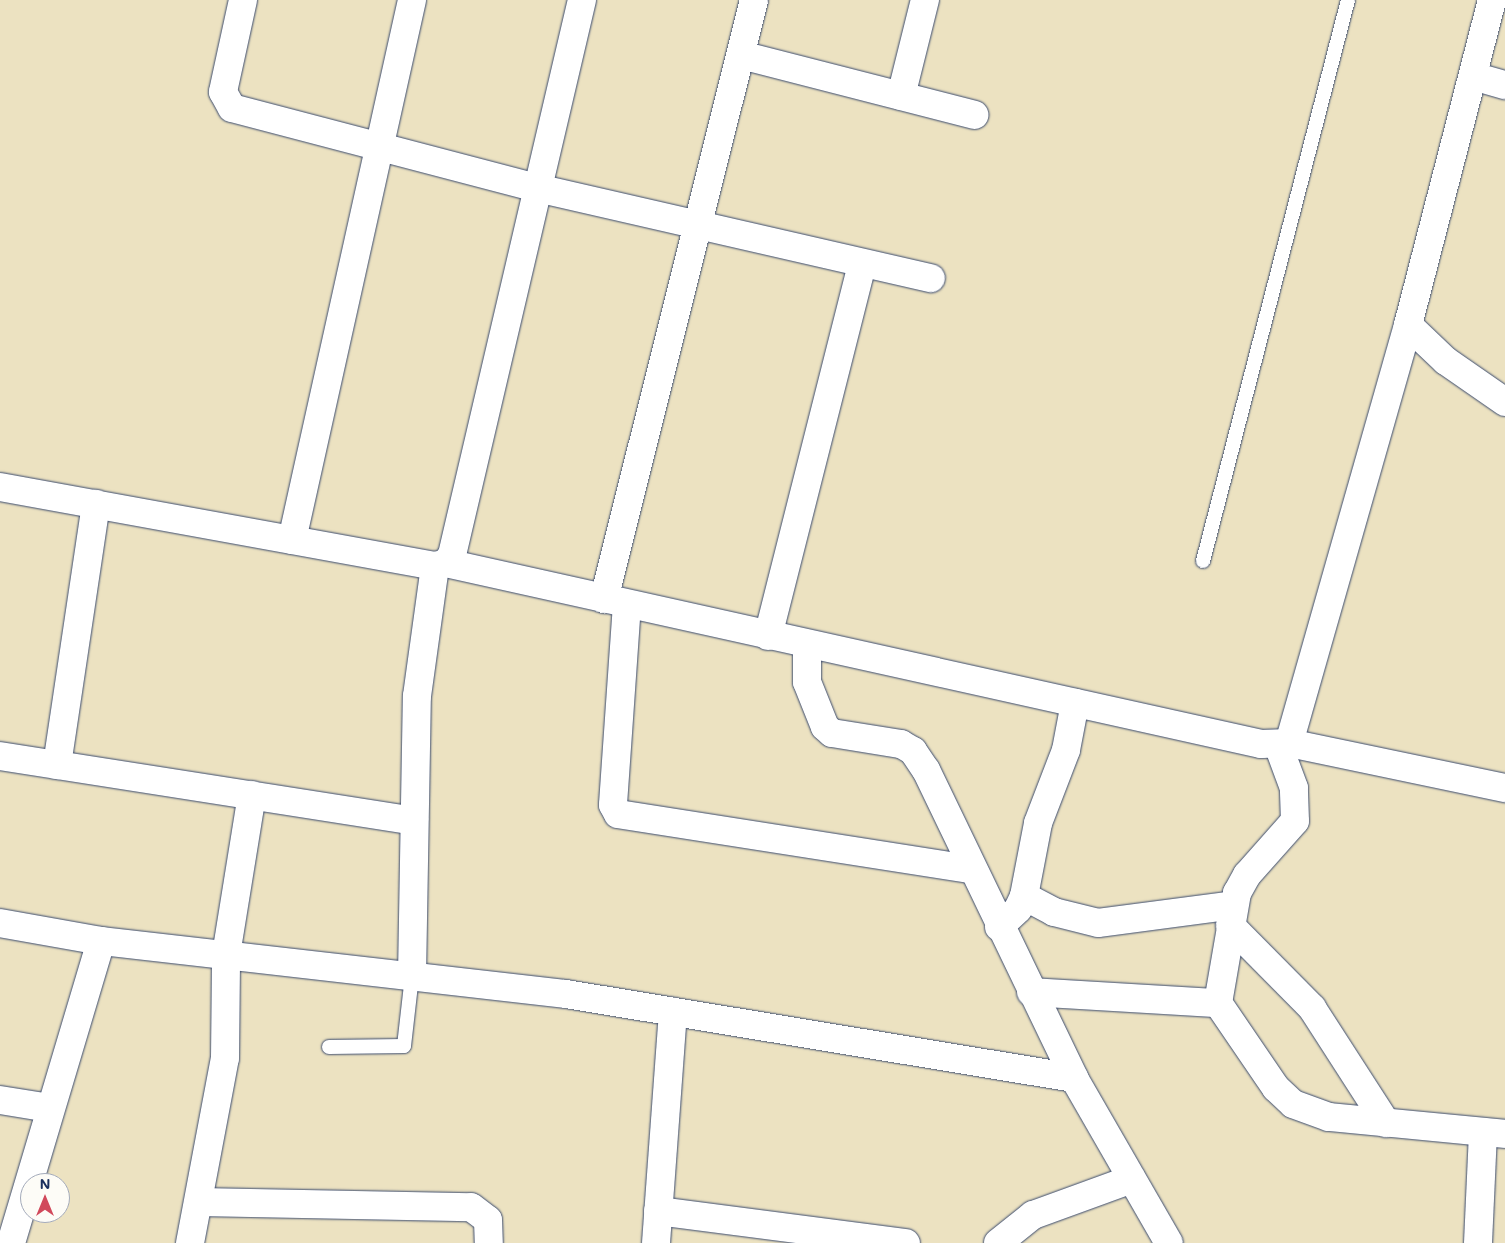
<!DOCTYPE html>
<style>
body{margin:0}
#map{position:relative;width:1505px;height:1243px;overflow:hidden;background:#ece2c1;font-family:Mali,sans-serif}
div>[style]{position:absolute}
.roads{filter:drop-shadow(0 0 1px #3a4a6d) drop-shadow(0 0 1px #3a4a6d)}
.service>*{height:14px;margin:-7px;padding:0 7px;transform-origin:7px;border-radius:7px;background:#fff}
.minor>*{height:28px;margin:-14px;padding:0 14px;transform-origin:14px;border-radius:14px;background:#fff}
span{translate:-50% -50%;white-space:nowrap;text-align:center;line-height:1.15;-webkit-text-stroke:4.5px #fdfcf7;paint-order:stroke}
.north{position:absolute;left:20px;top:1173px;width:50px;height:50px;box-sizing:border-box;background:#fdfcf7;border:1px solid #a3aaba;border-radius:50%;rotate:0deg;font-size:14px;font-weight:700;line-height:20px;text-align:center;color:#1b2f5e}
.north::after{content:'';display:block;margin:auto;width:18px;height:22px;background:#d1495b;clip-path:polygon(50% 0,100% 100%,50% 72%,0 100%)}
</style>
<div id="map">
<div class="roads">
<div class="service">
<i style="left:1203px;top:561px;width:579px;rotate:-75.51deg"></i>
<i style="left:329px;top:1047px;width:75px;rotate:-0.8deg"></i>
<i style="left:404px;top:1046px;width:70px;rotate:-83.5deg"></i>
</div>
<div class="minor">
<i style="left:243px;top:0;width:94px;rotate:102.3deg"></i>
<i style="left:223px;top:92px;width:18px;rotate:61deg"></i>
<i style="left:232px;top:108px;width:315px;rotate:14.7deg"></i>
<i style="left:537px;top:188px;width:404px;rotate:12.9deg"></i>
<i style="left:741px;top:55px;width:241px;rotate:14.4deg"></i>
<i style="left:1473px;top:76px;width:33px;rotate:16deg"></i>
<i style="left:901px;top:96px;width:99px;rotate:-76deg"></i>
<i style="left:1408px;top:325px;width:52px;rotate:43.5deg"></i>
<i style="left:1446px;top:361px;width:72px;rotate:34.8deg"></i>
<i style="left:0;top:487px;width:442px;rotate:10.3deg"></i>
<i style="left:435px;top:566px;width:11px;rotate:-15deg"></i>
<i style="left:446px;top:563px;width:10px;rotate:-53deg"></i>
<i style="left:452px;top:555px;width:570px;rotate:-76.82deg"></i>
<i style="left:292px;top:540px;width:553px;rotate:-77.47deg"></i>
<i style="left:446px;top:563px;width:835px;rotate:12.52deg"></i>
<i style="left:1261px;top:744px;width:28px;rotate:-2deg"></i>
<i style="left:1289px;top:743px;width:435px;rotate:-74.1deg"></i>
<i style="left:1408px;top:325px;width:336px;rotate:-75.5deg"></i>
<i style="left:604px;top:599px;width:617px;rotate:-75.94deg"></i>
<i style="left:627px;top:604px;width:201px;rotate:94deg"></i>
<i style="left:613px;top:805px;width:10px;rotate:61deg"></i>
<i style="left:618px;top:814px;width:356px;rotate:8.9deg"></i>
<i style="left:768px;top:636px;width:384px;rotate:-75.8deg"></i>
<i style="left:807px;top:645px;width:37px;rotate:90deg"></i>
<i style="left:807px;top:682px;width:48px;rotate:68.2deg"></i>
<i style="left:825px;top:727px;width:9px;rotate:41deg"></i>
<i style="left:832px;top:733px;width:70px;rotate:9.1deg"></i>
<i style="left:901px;top:744px;width:14px;rotate:30deg"></i>
<i style="left:913px;top:751px;width:23px;rotate:56deg"></i>
<i style="left:926px;top:770px;width:342px;rotate:64.3deg"></i>
<i style="left:1289px;top:743px;width:221px;rotate:11.8deg"></i>
<i style="left:0;top:756px;width:419px;rotate:8.9deg"></i>
<i style="left:57px;top:765px;width:264px;rotate:-81.5deg"></i>
<i style="left:1024px;top:896px;width:34px;rotate:28deg"></i>
<i style="left:1054px;top:912px;width:45px;rotate:14deg"></i>
<i style="left:1098px;top:923px;width:137px;rotate:-7.5deg"></i>
<i style="left:0;top:923px;width:103px;rotate:10.1deg"></i>
<i style="left:101px;top:941px;width:468px;rotate:6.5deg"></i>
<i style="left:566px;top:994px;width:515px;rotate:9.39deg"></i>
<i style="left:1074px;top:1078px;width:190px;rotate:60.1deg"></i>
<i style="left:1230px;top:925px;width:117px;rotate:45.3deg"></i>
<i style="left:1312px;top:1008px;width:137px;rotate:57.2deg"></i>
<i style="left:999px;top:927px;width:26px;rotate:-43deg"></i>
<i style="left:1018px;top:909px;width:14px;rotate:-65deg"></i>
<i style="left:1024px;top:896px;width:74px;rotate:-79.1deg"></i>
<i style="left:1038px;top:823px;width:78px;rotate:-69deg"></i>
<i style="left:1066px;top:750px;width:48px;rotate:-79.2deg"></i>
<i style="left:412px;top:976px;width:280px;rotate:-89deg"></i>
<i style="left:417px;top:696px;width:131px;rotate:-82.1deg"></i>
<i style="left:1031px;top:992px;width:187px;rotate:3.4deg"></i>
<i style="left:1218px;top:1003px;width:103px;rotate:55.7deg"></i>
<i style="left:1276px;top:1088px;width:23px;rotate:43deg"></i>
<i style="left:1293px;top:1104px;width:38px;rotate:20deg"></i>
<i style="left:1329px;top:1117px;width:177px;rotate:5.5deg"></i>
<i style="left:1218px;top:1003px;width:112px;rotate:-80.2deg"></i>
<i style="left:1237px;top:893px;width:21px;rotate:-61deg"></i>
<i style="left:1247px;top:875px;width:72px;rotate:-48.4deg"></i>
<i style="left:1295px;top:821px;width:33px;rotate:-92deg"></i>
<i style="left:1294px;top:788px;width:46px;rotate:-110.4deg"></i>
<i style="left:0;top:1100px;width:51px;rotate:9.1deg"></i>
<i style="left:199px;top:1202px;width:272px;rotate:1.1deg"></i>
<i style="left:471px;top:1207px;width:21px;rotate:37deg"></i>
<i style="left:488px;top:1220px;width:23px;rotate:88deg"></i>
<i style="left:658px;top:1211px;width:250px;rotate:7.4deg"></i>
<i style="left:11px;top:1243px;width:315px;rotate:-73.4deg"></i>
<i style="left:190px;top:1243px;width:188px;rotate:-79.3deg"></i>
<i style="left:225px;top:1058px;width:103px;rotate:-89.4deg"></i>
<i style="left:226px;top:955px;width:162px;rotate:-80.8deg"></i>
<i style="left:656px;top:1243px;width:232px;rotate:-85.8deg"></i>
<i style="left:998px;top:1243px;width:45px;rotate:-38.7deg"></i>
<i style="left:1033px;top:1215px;width:105px;rotate:-20deg"></i>
<i style="left:1478px;top:1243px;width:111px;rotate:-87.4deg"></i>
</div>
</div>
<div class="north">N</div>
</div>
